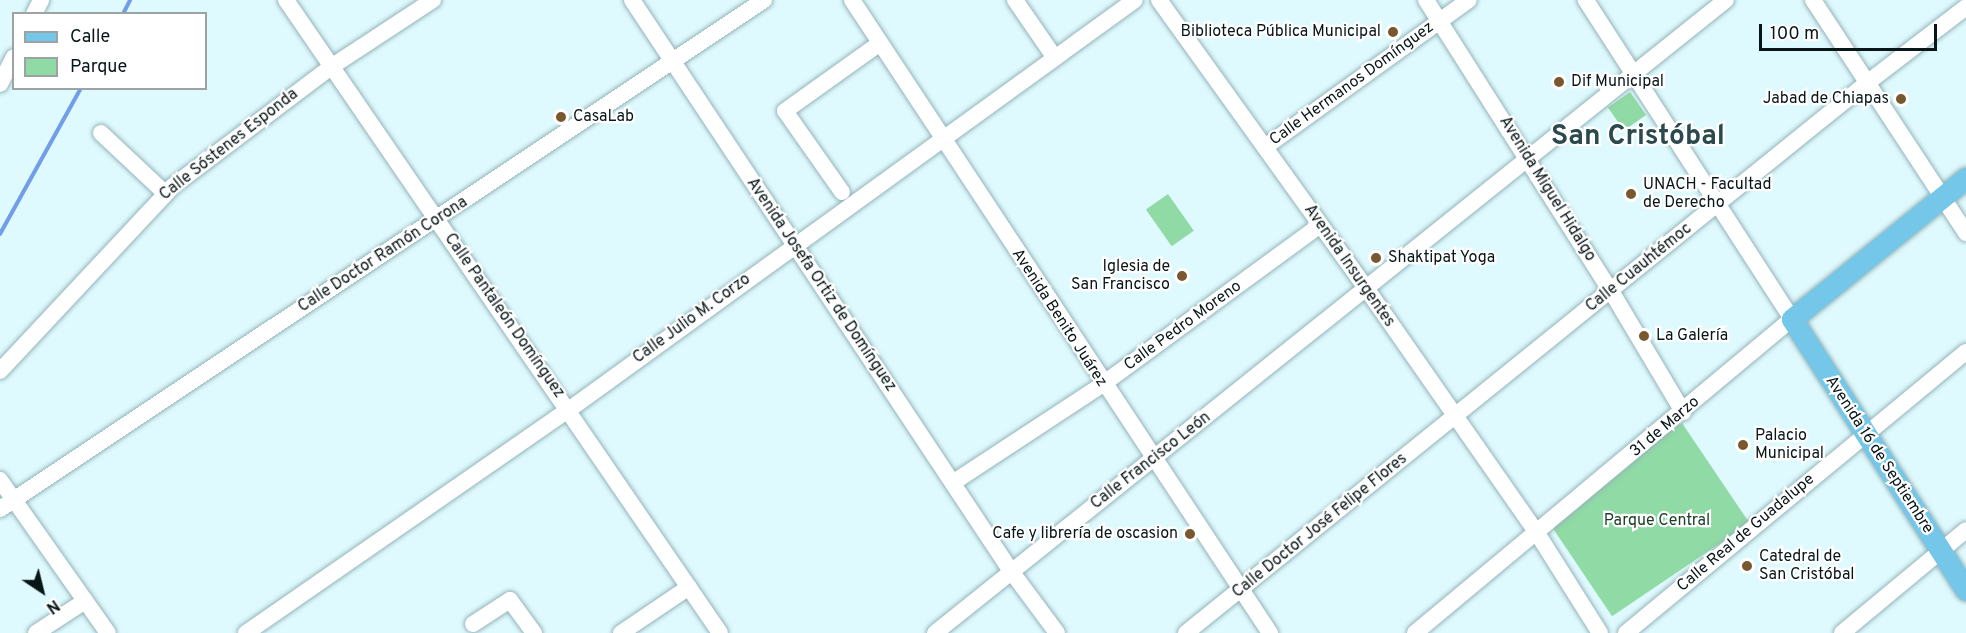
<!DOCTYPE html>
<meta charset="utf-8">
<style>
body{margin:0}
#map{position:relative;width:1966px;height:633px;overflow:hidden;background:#dffafe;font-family:Overpass,sans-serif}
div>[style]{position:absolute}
.green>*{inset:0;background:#90daa5;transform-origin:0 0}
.stream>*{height:4px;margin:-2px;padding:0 2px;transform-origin:2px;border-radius:2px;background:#729ee9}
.roads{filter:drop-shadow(0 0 2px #94b4b9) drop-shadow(0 0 2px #94b4b9)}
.minor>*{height:16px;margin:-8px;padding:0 8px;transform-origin:8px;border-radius:8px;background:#fff}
.major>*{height:21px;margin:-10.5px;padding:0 10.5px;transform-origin:10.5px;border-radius:10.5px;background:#74c7e9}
.dots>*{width:16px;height:16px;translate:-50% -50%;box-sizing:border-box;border:3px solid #fff;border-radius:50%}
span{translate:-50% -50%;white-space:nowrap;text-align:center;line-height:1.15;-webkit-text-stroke:4.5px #fff;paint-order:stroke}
.poi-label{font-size:16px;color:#091618}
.right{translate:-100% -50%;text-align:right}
.left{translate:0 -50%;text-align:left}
.street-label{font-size:16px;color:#091618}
.park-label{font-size:16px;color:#183c24}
.town-label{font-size:28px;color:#2c4a4e;font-weight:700}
.legend{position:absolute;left:12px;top:12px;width:195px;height:78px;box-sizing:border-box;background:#fff;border:2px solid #9da2a3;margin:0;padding:8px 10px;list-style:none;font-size:18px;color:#091618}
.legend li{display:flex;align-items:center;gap:12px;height:30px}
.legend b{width:30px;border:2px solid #9da2a3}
.north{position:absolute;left:12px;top:561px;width:60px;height:60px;-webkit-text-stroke:4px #fff;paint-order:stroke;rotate:145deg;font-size:16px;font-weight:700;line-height:24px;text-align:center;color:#091618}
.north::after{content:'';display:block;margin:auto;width:21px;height:27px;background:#091618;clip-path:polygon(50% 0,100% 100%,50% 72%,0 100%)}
.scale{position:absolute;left:1759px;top:24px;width:178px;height:27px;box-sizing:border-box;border:3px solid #091618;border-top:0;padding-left:8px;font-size:18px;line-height:21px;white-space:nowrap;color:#091618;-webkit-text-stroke:4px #fff;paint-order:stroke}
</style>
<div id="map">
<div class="green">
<i style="left:1630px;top:92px;width:28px;height:27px;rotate:55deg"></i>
<i style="left:1168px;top:194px;width:45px;height:27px;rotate:55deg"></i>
<i style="left:1682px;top:423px;width:121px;height:166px;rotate:56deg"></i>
</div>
<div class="stream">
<i style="left:123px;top:14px;width:16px;rotate:-63deg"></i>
<i style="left:0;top:234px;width:167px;rotate:-61deg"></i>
</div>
<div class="roads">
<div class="minor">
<i style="left:286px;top:0;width:767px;rotate:55.56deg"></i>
<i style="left:632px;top:0;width:685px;rotate:56.43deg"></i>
<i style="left:1011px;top:571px;width:77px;rotate:53.4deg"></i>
<i style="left:852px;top:0;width:759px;rotate:56.56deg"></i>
<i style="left:1015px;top:0;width:70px;rotate:55.4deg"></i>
<i style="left:1159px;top:0;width:355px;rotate:54.3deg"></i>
<i style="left:1366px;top:288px;width:299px;rotate:55.1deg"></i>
<i style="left:1537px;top:533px;width:118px;rotate:57.8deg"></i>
<i style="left:1426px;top:0;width:345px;rotate:57.6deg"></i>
<i style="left:1611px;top:291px;width:141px;rotate:59.2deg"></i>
<i style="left:1813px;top:0;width:279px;rotate:56.7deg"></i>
<i style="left:34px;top:14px;width:16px;rotate:-63deg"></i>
<i style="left:0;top:84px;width:30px;rotate:-63deg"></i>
<i style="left:101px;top:133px;width:88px;rotate:43.2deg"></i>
<i style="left:1265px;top:147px;width:251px;rotate:-35.8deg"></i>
<i style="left:842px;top:192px;width:99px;rotate:-125.1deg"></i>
<i style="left:785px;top:111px;width:117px;rotate:-35.6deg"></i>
<i style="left:0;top:371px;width:253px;rotate:-46.9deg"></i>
<i style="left:173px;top:186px;width:198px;rotate:-37deg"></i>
<i style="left:331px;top:67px;width:122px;rotate:-33.3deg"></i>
<i style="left:0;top:480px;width:187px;rotate:54.8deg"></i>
<i style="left:954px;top:482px;width:178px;rotate:-33.3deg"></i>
<i style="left:1103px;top:384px;width:269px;rotate:-36.2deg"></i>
<i style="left:0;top:509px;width:918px;rotate:-33.67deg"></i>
<i style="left:473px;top:624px;width:44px;rotate:-33deg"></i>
<i style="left:510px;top:600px;width:41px;rotate:54deg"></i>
<i style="left:36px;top:633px;width:59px;rotate:-33.1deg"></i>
<i style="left:246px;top:633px;width:394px;rotate:-34.7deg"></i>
<i style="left:570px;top:409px;width:697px;rotate:-35.9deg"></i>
<i style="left:621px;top:633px;width:82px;rotate:-34.1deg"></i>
<i style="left:935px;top:633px;width:1013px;rotate:-38.67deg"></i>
<i style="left:1186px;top:633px;width:875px;rotate:-38.93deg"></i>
<i style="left:1867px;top:83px;width:125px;rotate:-37.5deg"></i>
<i style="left:1415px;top:633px;width:491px;rotate:-39.8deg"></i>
<i style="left:1792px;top:319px;width:380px;rotate:-122.9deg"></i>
<i style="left:1626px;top:633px;width:441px;rotate:-39.6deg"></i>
<i style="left:1842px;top:633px;width:161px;rotate:-39.7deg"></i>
</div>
<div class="major">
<i style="left:1966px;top:178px;width:224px;rotate:141deg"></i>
<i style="left:1792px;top:319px;width:322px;rotate:57.3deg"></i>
</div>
</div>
<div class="dots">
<i style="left:1393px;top:32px;background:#79582f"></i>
<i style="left:1559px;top:82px;background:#79582f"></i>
<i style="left:1901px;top:99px;background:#79582f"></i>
<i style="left:561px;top:117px;background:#79582f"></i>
<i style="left:1631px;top:194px;background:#79582f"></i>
<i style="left:1376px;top:258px;background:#79582f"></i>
<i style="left:1182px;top:276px;background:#79582f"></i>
<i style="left:1644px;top:336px;background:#79582f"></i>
<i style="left:1743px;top:445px;background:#79582f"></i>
<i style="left:1190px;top:534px;background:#79582f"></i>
<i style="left:1747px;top:566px;background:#79582f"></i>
</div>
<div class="poi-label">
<span class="right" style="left:1381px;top:32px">Biblioteca Pública Municipal</span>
<span class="left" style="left:1571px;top:82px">Dif Municipal</span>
<span class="right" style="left:1889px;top:99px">Jabad de Chiapas</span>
<span class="left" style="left:573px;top:117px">CasaLab</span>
<span class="left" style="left:1643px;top:194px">UNACH - Facultad<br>de Derecho</span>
<span class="left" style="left:1388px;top:258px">Shaktipat Yoga</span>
<span class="right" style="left:1170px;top:276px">Iglesia de<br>San Francisco</span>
<span class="left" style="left:1656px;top:336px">La Galería</span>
<span class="left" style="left:1755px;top:445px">Palacio<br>Municipal</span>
<span class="right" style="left:1178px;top:534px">Cafe y librería de oscasion</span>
<span class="left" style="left:1759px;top:566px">Catedral de<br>San Cristóbal</span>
</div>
<div class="street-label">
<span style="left:1352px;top:84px;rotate:-36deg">Calle Hermanos Domínguez</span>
<span style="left:229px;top:145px;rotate:-38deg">Calle Sóstenes Esponda</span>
<span style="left:1547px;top:189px;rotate:58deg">Avenida Miguel Hidalgo</span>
<span style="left:383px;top:255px;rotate:-33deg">Calle Doctor Ramón Corona</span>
<span style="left:1349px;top:266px;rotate:55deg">Avenida Insurgentes</span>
<span style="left:1639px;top:268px;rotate:-39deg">Calle Cuauhtémoc</span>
<span style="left:821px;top:285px;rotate:56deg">Avenida Josefa Ortiz de Domínguez</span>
<span style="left:504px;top:316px;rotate:55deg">Calle Pantaleón Domínguez</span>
<span style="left:1059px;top:318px;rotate:57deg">Avenida Benito Juárez</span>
<span style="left:692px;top:319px;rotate:-36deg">Calle Julio M. Corzo</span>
<span style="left:1183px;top:326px;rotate:-36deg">Calle Pedro Moreno</span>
<span style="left:1665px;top:427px;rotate:-40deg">31 de Marzo</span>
<span style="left:1879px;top:455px;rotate:57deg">Avenida 16 de Septiembre</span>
<span style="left:1151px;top:461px;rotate:-38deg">Calle Francisco León</span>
<span style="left:1320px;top:526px;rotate:-39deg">Calle Doctor José Felipe Flores</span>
<span style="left:1746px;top:533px;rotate:-40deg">Calle Real de Guadalupe</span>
</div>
<div class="park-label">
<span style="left:1657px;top:521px">Parque Central</span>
</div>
<div class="town-label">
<span style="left:1638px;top:137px">San Cristóbal</span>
</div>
<ul class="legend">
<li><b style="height:8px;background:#74c7e9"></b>Calle</li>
<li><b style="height:16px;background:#90daa5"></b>Parque</li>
</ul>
<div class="north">N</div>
<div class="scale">100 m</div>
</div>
